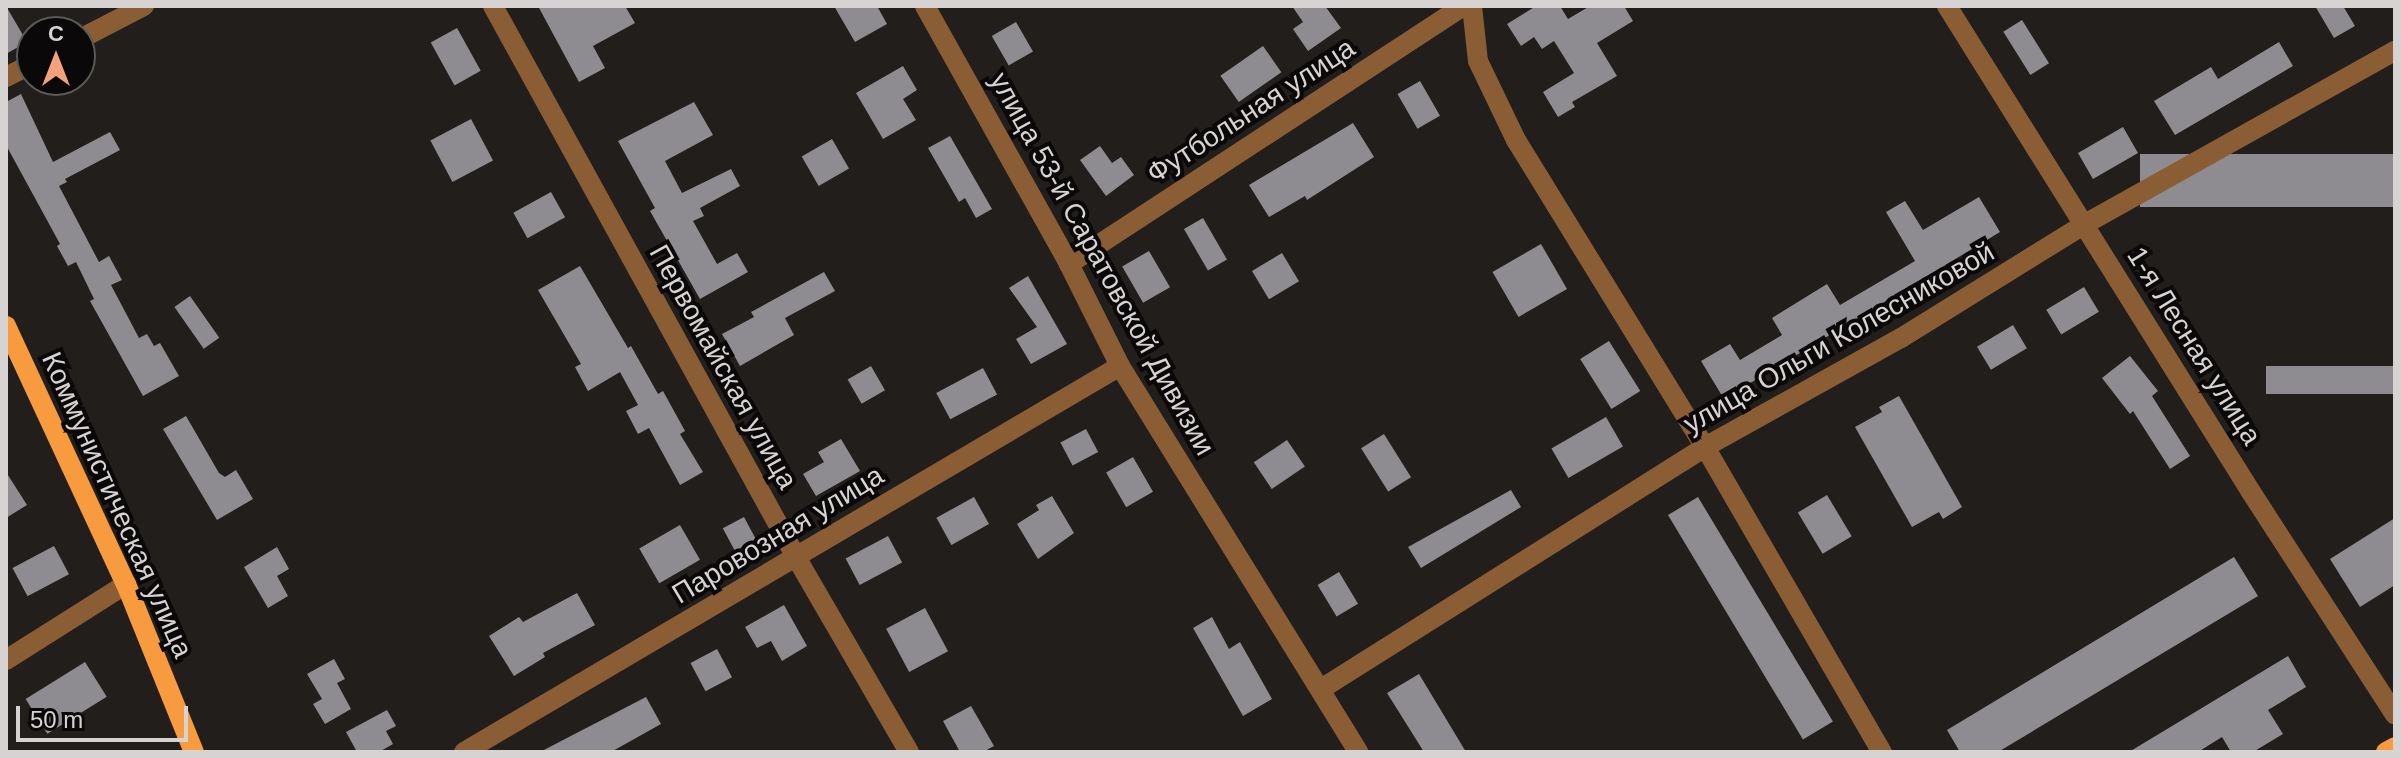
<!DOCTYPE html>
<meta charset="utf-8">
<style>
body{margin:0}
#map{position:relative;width:2401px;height:758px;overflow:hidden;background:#221e1c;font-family:Arial,sans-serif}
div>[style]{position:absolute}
.building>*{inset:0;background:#8e8c91;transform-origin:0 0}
.minor>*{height:20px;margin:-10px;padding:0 10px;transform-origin:10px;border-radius:10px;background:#8a5d35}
.major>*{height:20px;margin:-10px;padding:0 10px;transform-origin:10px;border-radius:10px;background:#f89a3e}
span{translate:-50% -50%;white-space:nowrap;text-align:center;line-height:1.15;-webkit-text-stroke:8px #0a0808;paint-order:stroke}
.street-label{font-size:28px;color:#d6d3d2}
.frame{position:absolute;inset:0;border:8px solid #d6d3d2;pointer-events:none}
.north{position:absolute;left:16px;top:16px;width:80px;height:80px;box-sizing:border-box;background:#0a0808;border:2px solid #5c5959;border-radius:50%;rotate:0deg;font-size:22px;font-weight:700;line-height:32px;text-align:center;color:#d6d3d2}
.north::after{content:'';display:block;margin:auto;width:28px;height:36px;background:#f1a17b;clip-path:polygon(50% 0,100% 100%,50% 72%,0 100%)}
.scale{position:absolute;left:16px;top:706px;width:172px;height:36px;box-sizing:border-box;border:4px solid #d6d3d2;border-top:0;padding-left:10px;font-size:24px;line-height:28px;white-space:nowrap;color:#d6d3d2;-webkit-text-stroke:6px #0a0808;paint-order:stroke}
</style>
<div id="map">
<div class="building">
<i style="clip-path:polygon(6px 6px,27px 42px,6px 54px)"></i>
<i style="clip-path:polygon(538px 6px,625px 6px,635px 23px,593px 46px,605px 68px,579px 82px)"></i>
<i style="clip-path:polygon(834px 6px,877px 6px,887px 24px,855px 42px)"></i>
<i style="clip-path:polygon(1292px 6px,1325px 6px,1341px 28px,1308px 51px,1293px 29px,1303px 22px)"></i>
<i style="clip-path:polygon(1536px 6px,1560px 6px,1568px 19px,1590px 6px,1624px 6px,1633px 21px,1597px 43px,1617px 76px,1572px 102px,1575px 107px,1558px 117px,1543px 92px,1574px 73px,1554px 41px,1542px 49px,1534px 37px,1521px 46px,1507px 24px)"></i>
<i style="clip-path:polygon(2315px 6px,2343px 6px,2355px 26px,2334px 38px)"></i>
<i style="left:2022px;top:20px;width:51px;height:22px;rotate:58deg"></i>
<i style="left:1016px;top:22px;width:34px;height:28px;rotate:60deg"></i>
<i style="left:457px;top:28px;width:49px;height:30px;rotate:61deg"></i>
<i style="clip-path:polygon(2279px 42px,2293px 66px,2175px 135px,2154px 101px,2211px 67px,2218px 79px)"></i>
<i style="left:1263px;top:46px;width:32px;height:52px;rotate:55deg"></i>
<i style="clip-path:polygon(903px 66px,917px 90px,903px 99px,916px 120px,883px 139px,856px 93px)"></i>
<i style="left:1420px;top:81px;width:40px;height:26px;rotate:60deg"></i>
<i style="clip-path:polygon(21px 94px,53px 162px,110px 132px,120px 150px,65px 179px,67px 182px,59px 186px,99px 262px,109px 256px,122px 280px,111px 285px,139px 338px,147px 334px,154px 346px,160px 343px,179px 376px,143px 396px,90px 301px,94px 299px,76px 262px,68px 266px,57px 246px,60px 244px,6px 145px,6px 102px)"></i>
<i style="clip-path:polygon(694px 102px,713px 135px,665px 161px,682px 193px,731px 169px,740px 186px,700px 208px,704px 216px,693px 221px,717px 264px,737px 253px,748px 272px,700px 299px,650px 211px,655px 208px,618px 141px)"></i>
<i style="left:471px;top:119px;width:47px;height:46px;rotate:62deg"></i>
<i style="clip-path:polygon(1353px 123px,1374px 157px,1307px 200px,1305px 196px,1269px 217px,1249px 185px)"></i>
<i style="left:2123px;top:127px;width:30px;height:52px;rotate:60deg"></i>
<i style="clip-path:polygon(950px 136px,992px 209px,976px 218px,965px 198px,959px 202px,928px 148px)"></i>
<i style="left:832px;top:139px;width:34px;height:35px;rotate:60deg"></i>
<i style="clip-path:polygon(1100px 146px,1112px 163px,1121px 157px,1134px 175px,1106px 196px,1080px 160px)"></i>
<i style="left:2395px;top:154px;width:53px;height:255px;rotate:90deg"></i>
<i style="left:551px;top:192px;width:29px;height:43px;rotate:61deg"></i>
<i style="clip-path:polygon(1979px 197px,2000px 232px,1724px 399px,1701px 361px,1730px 344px,1740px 360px,1782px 335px,1772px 318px,1827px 284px,1840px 305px,1915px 261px,1886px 212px,1905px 201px,1923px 230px)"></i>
<i style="left:1203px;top:218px;width:48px;height:22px;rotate:60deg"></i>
<i style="left:1541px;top:244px;width:52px;height:56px;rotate:60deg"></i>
<i style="left:1149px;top:251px;width:42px;height:31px;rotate:60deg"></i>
<i style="left:1282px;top:253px;width:33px;height:35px;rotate:59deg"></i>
<i style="clip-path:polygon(580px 266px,628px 348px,631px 346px,658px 394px,663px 391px,685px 431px,680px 434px,703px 472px,680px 485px,649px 428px,638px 434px,626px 411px,638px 405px,620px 372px,588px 391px,575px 367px,581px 364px,538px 290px)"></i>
<i style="clip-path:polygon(824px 272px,835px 291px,785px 318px,794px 335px,740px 366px,722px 334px,754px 317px,751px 312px)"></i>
<i style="clip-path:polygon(1028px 276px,1067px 344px,1031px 364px,1016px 339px,1037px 327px,1009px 288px)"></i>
<i style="left:2084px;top:287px;width:29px;height:44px;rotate:59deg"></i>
<i style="left:190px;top:296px;width:51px;height:19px;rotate:55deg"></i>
<i style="left:2013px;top:325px;width:27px;height:42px;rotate:59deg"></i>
<i style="left:1609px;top:341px;width:59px;height:34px;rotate:58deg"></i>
<i style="clip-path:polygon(2130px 356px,2158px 391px,2152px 396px,2190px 456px,2170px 469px,2133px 411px,2130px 414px,2102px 378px)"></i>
<i style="left:871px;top:366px;width:28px;height:27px;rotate:60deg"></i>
<i style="left:2395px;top:366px;width:28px;height:129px;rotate:90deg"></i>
<i style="left:983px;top:368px;width:30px;height:53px;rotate:62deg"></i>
<i style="clip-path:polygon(1899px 396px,1962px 507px,1943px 519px,1939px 512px,1912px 527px,1855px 427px,1882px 412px,1879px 407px)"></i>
<i style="clip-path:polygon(186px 416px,219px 473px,225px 477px,236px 470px,253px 499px,217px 520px,163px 429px)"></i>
<i style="left:1606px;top:417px;width:34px;height:63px;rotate:60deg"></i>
<i style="left:1086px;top:429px;width:26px;height:29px;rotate:62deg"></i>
<i style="left:1384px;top:434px;width:51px;height:27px;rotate:58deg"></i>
<i style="clip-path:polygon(841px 439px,860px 471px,816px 496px,803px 474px,824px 462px,818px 452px)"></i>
<i style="left:1287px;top:440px;width:32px;height:40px;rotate:56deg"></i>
<i style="left:1133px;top:457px;width:40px;height:31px;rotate:60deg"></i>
<i style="clip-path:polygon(6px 472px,27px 505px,6px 518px)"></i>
<i style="clip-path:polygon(1511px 490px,1521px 507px,1421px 568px,1408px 547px)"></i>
<i style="left:1827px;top:495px;width:48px;height:34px;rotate:59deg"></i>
<i style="clip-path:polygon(1052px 496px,1074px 533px,1038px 559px,1017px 524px,1039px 510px,1036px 505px)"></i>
<i style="left:974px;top:497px;width:31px;height:43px;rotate:61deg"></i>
<i style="left:1698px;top:497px;width:262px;height:35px;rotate:59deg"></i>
<i style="left:744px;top:517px;width:27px;height:24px;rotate:62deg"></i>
<i style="clip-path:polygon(2395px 518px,2395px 585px,2360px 607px,2330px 559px)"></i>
<i style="left:680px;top:525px;width:40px;height:47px;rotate:60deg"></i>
<i style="left:888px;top:536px;width:30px;height:48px;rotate:62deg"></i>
<i style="left:54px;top:546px;width:32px;height:47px;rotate:62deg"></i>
<i style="clip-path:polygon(277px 547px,289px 569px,277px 576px,288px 596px,268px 608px,244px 567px)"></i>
<i style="clip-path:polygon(2234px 557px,2258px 596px,1998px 752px,1960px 752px,1947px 730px)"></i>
<i style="left:1339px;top:572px;width:37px;height:25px;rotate:59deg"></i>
<i style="clip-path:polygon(577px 593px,595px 625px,543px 653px,545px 657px,514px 676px,489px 636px,519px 617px,523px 622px)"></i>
<i style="clip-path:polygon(784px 605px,807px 646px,782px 661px,771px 641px,757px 648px,745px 627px)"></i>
<i style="left:925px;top:608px;width:49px;height:44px;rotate:62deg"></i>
<i style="clip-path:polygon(1212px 617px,1229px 649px,1240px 642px,1272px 699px,1243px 716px,1193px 628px)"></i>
<i style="left:717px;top:649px;width:32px;height:30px;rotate:62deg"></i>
<i style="clip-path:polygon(2288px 656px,2306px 687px,2268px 710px,2283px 734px,2253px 752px,2231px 752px,2222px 737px,2198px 752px,2129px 752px)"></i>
<i style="clip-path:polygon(334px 659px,345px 679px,337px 683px,351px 709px,325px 724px,313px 704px,322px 699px,307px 674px)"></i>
<i style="left:85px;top:662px;width:41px;height:70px;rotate:58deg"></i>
<i style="clip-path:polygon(1419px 674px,1466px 752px,1424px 752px,1387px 693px)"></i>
<i style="clip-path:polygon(646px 697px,661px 724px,611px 752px,540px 752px)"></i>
<i style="clip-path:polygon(971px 706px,994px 746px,983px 752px,960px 752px,943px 721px)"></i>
<i style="clip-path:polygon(387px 710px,396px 726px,386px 731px,393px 744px,379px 752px,357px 752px,346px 732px)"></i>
</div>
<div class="minor">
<i style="left:493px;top:6px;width:629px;rotate:61.19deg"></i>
<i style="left:796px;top:557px;width:225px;rotate:59.9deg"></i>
<i style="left:925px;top:6px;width:295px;rotate:60.8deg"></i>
<i style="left:1069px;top:264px;width:114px;rotate:63.4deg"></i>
<i style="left:1120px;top:366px;width:453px;rotate:58.3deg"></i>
<i style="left:1472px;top:6px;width:55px;rotate:83.8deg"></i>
<i style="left:1478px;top:61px;width:88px;rotate:64.3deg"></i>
<i style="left:1516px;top:140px;width:361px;rotate:58.4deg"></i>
<i style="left:1705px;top:447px;width:353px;rotate:59.9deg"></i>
<i style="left:1947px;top:6px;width:573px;rotate:57.97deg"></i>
<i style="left:2251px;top:492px;width:265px;rotate:57.1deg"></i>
<i style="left:80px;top:39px;width:72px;rotate:-27.3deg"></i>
<i style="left:6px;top:77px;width:29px;rotate:-27deg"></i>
<i style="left:1069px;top:264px;width:472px;rotate:-33.2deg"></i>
<i style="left:6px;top:660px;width:142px;rotate:-32.3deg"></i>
<i style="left:1321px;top:689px;width:454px;rotate:-32.2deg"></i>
<i style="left:1705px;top:447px;width:224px;rotate:-29.1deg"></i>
<i style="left:1901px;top:338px;width:216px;rotate:-31.8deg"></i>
<i style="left:2085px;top:224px;width:355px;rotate:-29.2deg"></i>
<i style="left:464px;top:752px;width:761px;rotate:-30.47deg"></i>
</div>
<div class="major">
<i style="left:6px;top:326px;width:285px;rotate:65.1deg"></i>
<i style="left:126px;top:584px;width:181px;rotate:68deg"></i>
<i style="left:2386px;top:752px;width:10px;rotate:-29deg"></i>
</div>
<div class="street-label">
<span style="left:1251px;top:111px;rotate:-33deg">Футбольная улица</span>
<span style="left:1102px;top:264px;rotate:61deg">улица 53-й Саратовской Дивизии</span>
<span style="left:1839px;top:338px;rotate:-30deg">улица Ольги Колесниковой</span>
<span style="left:2194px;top:346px;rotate:58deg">1-я Лесная улица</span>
<span style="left:723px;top:367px;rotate:61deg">Первомайская улица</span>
<span style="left:117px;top:505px;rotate:66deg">Коммунистическая улица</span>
<span style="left:778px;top:535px;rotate:-31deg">Паровозная улица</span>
</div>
<div class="frame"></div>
<div class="north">С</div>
<div class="scale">50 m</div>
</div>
